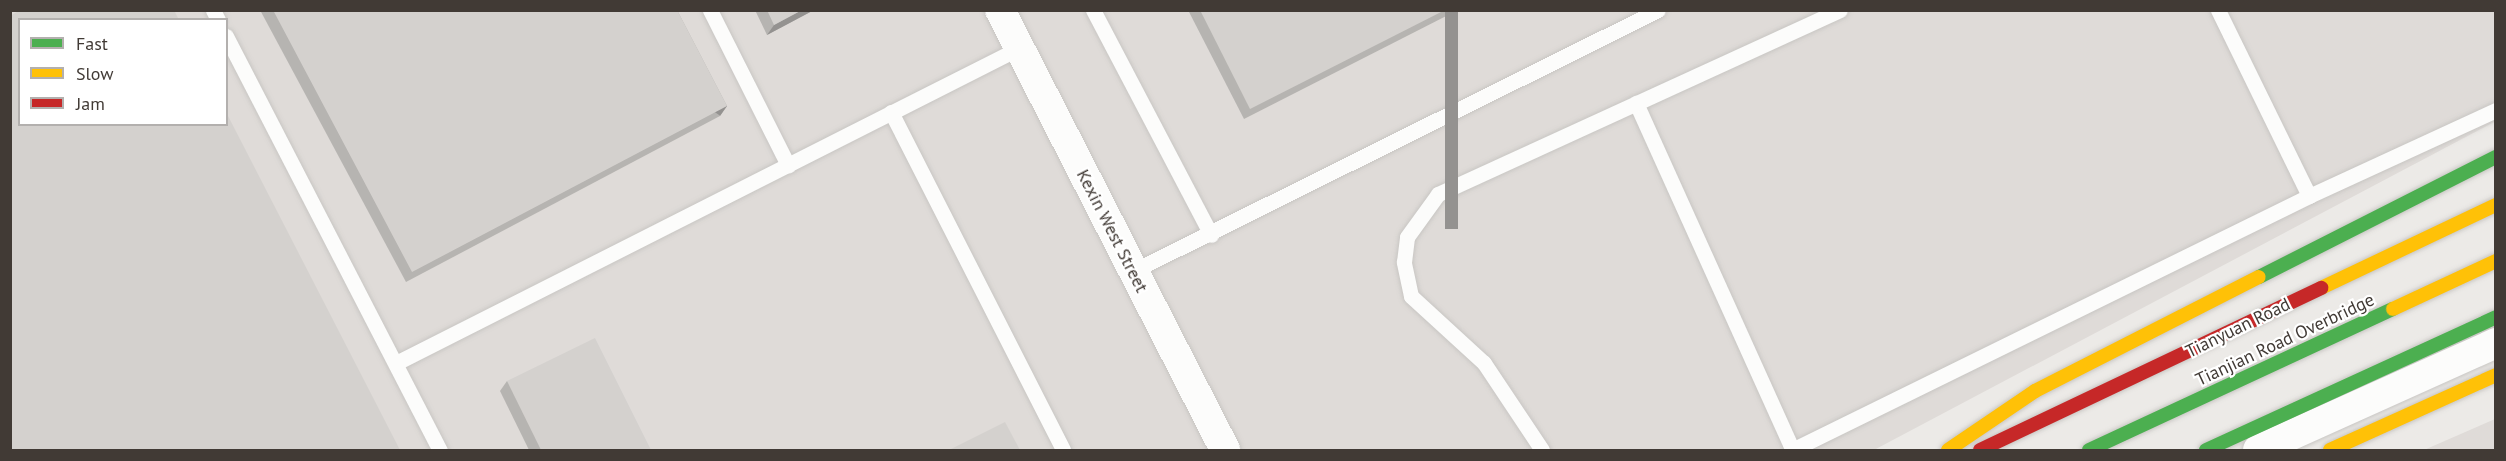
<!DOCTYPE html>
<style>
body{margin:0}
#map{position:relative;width:2506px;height:461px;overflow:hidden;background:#eceae7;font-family:"PT Sans",sans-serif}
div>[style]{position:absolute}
.industrial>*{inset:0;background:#dfdbd8}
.roads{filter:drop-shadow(0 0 2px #c8c6c3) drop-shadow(0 0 2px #c8c6c3)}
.lane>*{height:15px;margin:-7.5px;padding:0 7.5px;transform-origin:7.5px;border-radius:7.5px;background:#fcfcfb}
.street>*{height:30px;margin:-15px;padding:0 15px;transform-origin:15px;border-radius:15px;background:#fcfcfb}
.fast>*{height:14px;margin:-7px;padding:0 7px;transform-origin:7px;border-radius:7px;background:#4caf50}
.slow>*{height:14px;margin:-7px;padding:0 7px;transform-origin:7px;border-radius:7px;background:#ffc107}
.jam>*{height:14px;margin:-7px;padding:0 7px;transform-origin:7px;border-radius:7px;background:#c62828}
.wall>*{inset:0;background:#b6b4b1}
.shaded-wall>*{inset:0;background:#949290;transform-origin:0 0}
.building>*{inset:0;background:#d4d1ce}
span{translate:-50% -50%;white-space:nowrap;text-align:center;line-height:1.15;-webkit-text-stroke:4.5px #fff;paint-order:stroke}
.street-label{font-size:18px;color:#413a35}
.frame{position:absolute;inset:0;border:12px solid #413a35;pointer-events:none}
.legend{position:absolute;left:18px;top:18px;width:210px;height:108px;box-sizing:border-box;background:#fff;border:2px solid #b3b0ae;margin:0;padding:8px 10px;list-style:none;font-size:18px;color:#413a35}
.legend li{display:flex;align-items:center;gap:12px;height:30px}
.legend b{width:30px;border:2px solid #b3b0ae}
</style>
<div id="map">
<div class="industrial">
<i style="clip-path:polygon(evenodd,2495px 10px,2496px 121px,1874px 450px,11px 450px,10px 11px,2495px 10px,20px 20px,226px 20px,226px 124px,20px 124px,20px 20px)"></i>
<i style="clip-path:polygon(2495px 419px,2495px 450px,2424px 450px)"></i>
</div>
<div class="roads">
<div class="lane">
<i style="left:213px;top:10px;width:11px;rotate:63deg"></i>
<i style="left:710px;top:10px;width:174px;rotate:63.3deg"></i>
<i style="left:1093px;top:10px;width:254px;rotate:62.3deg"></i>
<i style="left:2218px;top:10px;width:207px;rotate:63.9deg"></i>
<i style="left:226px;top:36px;width:466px;rotate:62.7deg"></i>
<i style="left:1636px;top:103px;width:381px;rotate:65.7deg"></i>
<i style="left:891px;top:112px;width:379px;rotate:63deg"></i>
<i style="left:1133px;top:271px;width:586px;rotate:-26.43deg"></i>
<i style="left:396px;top:363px;width:698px;rotate:-26.82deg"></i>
<i style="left:1542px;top:450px;width:105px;rotate:-123.7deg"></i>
<i style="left:1484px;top:363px;width:99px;rotate:-137.5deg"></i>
<i style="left:1411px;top:296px;width:35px;rotate:-102deg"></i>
<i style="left:1404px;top:262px;width:25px;rotate:-83deg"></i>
<i style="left:1407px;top:237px;width:53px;rotate:-54.2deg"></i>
<i style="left:1438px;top:194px;width:442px;rotate:-24.6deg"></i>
<i style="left:1792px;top:450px;width:576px;rotate:-26.16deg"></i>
<i style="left:2309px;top:196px;width:206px;rotate:-24.7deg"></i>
</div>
<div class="street">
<i style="left:1000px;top:10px;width:494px;rotate:62.9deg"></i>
<i style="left:2258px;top:450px;width:261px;rotate:-24.2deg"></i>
</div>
<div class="fast">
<i style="left:2259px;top:277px;width:266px;rotate:-26.9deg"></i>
<i style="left:2089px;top:450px;width:335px;rotate:-24.9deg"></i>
<i style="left:2206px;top:450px;width:319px;rotate:-24.6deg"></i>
</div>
<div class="slow">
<i style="left:2321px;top:288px;width:194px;rotate:-25.4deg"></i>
<i style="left:2393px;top:309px;width:114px;rotate:-25deg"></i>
<i style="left:1948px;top:450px;width:105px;rotate:-34.1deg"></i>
<i style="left:2035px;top:391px;width:251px;rotate:-27deg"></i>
<i style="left:2330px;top:450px;width:182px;rotate:-24.3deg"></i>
</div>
<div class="jam">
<i style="left:1980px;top:450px;width:378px;rotate:-25.4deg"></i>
</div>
</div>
<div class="wall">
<i style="clip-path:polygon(260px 10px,677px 10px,727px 106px,720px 116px,406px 282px)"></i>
<i style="clip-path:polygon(755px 10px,814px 10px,767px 35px)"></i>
<i style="clip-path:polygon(1188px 10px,1458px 10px,1244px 119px)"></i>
<i style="clip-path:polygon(507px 381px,651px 450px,529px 450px,500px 391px)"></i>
</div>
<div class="shaded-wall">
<i style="clip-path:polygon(802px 10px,814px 10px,767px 35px,774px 25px)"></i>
<i style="left:1445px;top:10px;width:13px;height:219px"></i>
<i style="left:727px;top:106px;width:12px;height:356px;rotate:125deg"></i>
</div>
<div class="building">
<i style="clip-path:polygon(20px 10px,174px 10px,179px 20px,20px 20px,20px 124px,226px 124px,226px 112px,400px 450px,10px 450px,10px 16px)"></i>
<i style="clip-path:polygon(273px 10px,677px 10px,727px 106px,412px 272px)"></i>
<i style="clip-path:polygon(767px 10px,802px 10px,774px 25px)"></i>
<i style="clip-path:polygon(1200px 10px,1445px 10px,1250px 109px)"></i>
<i style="clip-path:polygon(595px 338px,651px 450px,541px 450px,507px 381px)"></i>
<i style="clip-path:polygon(1005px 422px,1020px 450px,949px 450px)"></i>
</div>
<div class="street-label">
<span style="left:1112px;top:231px;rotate:63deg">Kexin West Street</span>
<span style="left:2238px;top:328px;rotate:-26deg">Tianyuan Road</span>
<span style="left:2285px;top:340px;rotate:-25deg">Tianjian Road Overbridge</span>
</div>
<div class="frame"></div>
<ul class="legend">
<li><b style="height:8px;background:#4caf50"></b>Fast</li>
<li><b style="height:8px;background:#ffc107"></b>Slow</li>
<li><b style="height:8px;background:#c62828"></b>Jam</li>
</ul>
</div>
